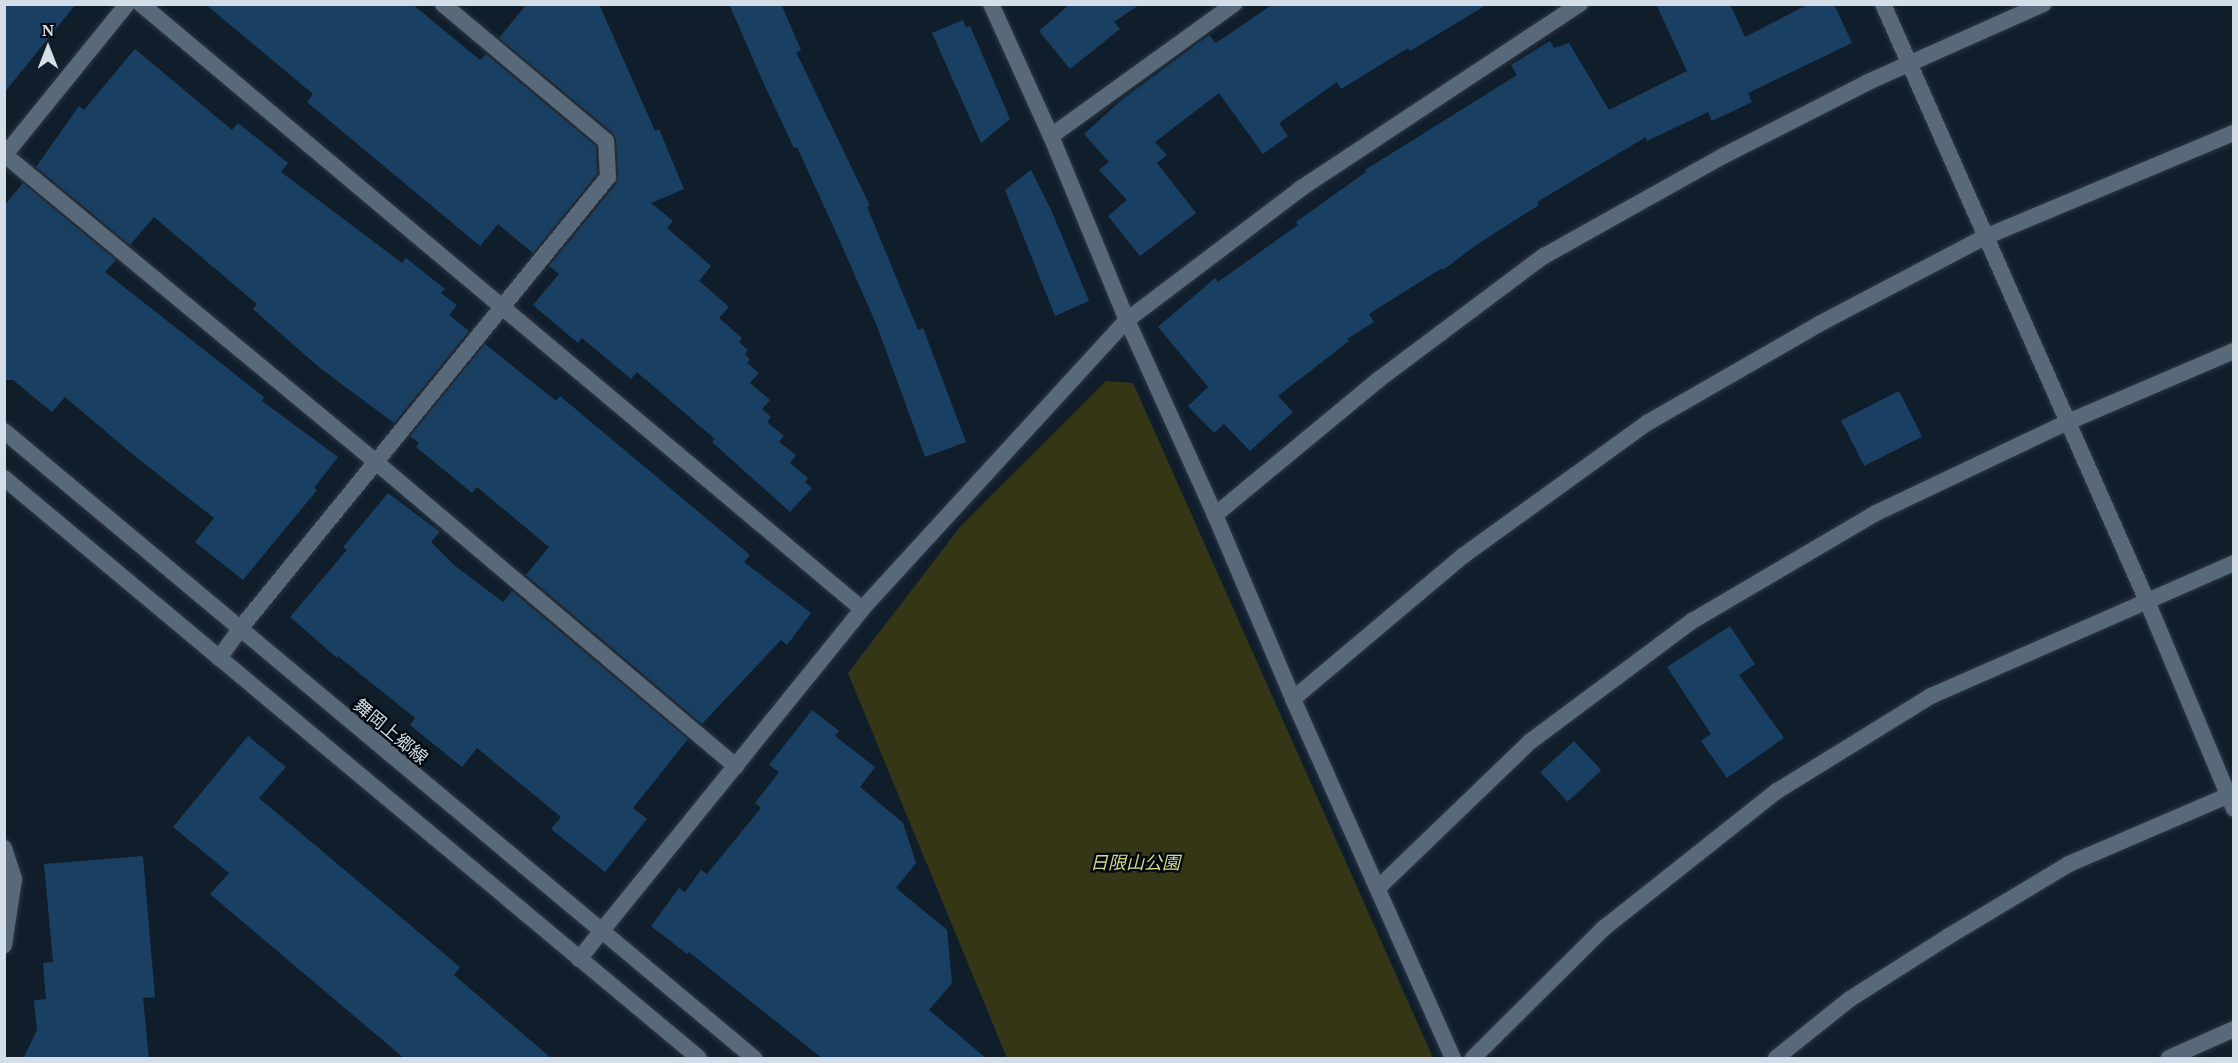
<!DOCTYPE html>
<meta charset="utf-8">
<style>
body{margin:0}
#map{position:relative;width:2238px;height:1063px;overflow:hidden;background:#101e2c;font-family:"PT Serif","Noto Sans JP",serif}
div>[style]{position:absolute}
.green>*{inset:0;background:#343615}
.building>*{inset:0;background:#194062;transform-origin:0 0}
.roads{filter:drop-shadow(0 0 2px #2f3743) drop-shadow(0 0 2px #2f3743)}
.service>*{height:16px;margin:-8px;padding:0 8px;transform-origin:8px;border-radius:8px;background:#58697a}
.minor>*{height:16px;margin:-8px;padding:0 8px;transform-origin:8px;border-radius:8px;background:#58697a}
.tertiary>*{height:16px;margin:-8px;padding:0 8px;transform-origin:8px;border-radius:8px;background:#58697a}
span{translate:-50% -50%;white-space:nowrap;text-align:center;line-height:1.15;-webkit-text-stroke:4.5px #03080e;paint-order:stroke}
.street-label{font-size:18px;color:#d4dee8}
.park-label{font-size:18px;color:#d2da89;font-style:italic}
.frame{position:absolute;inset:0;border:6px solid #d4dee8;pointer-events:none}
.north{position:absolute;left:18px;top:18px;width:60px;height:60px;-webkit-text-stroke:4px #03080e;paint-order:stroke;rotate:0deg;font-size:16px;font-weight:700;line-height:24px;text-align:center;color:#d4dee8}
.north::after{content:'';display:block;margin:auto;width:21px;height:27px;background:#d4dee8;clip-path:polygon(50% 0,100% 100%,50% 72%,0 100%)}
</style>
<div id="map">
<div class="green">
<i style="clip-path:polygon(1106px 381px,1133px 383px,1433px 1058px,1007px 1058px,848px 673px,960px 527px)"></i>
</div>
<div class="building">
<i style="clip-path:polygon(4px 4px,76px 4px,4px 93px)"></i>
<i style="clip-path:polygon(205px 4px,412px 4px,480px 60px,486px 54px,596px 146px,597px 174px,533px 253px,498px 224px,480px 246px,307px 102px,313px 94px)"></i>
<i style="clip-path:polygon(527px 4px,599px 4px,655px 131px,659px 129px,684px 189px,651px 203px,673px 221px,667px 228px,711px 266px,699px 281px,729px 307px,719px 318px,742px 338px,739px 342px,748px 350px,745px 354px,750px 359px,747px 363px,759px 373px,750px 383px,770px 400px,762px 409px,771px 417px,767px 422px,784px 436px,779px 442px,796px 455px,790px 463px,808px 478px,805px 482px,812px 488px,790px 512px,712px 442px,715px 439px,637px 372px,631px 379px,582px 338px,578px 343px,533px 305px,559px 274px,549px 266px,616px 184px,618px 176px,616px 140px,613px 133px,499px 38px)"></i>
<i style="clip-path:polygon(729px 4px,781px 4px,801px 50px,796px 52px,870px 206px,867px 207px,918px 330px,923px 328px,966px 442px,925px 457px,877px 326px,835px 230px,797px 147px,794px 148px,764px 84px)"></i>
<i style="clip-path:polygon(1070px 4px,1140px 4px,1114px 22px,1120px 29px,1070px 69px,1039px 31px)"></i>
<i style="clip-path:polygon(1273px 4px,1488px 4px,1410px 51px,1408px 48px,1341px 89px,1337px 82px,1279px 123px,1288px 136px,1263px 154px,1219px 93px,1155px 142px,1167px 155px,1157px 163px,1196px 213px,1140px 256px,1108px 216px,1127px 200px,1099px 170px,1109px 162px,1084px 134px,1119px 102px,1209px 35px,1216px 43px)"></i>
<i style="clip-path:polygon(1656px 4px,1730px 4px,1745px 37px,1809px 4px,1834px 4px,1852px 43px,1748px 93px,1752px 102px,1712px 121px,1708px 112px,1647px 141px,1646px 137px,1537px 202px,1539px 205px,1479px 243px,1443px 270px,1442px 268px,1369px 314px,1374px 322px,1347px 339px,1349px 341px,1278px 396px,1293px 412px,1250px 451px,1224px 424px,1214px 433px,1188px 406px,1208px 387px,1158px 327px,1215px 278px,1218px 282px,1298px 225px,1296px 222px,1366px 172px,1365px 170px,1517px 75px,1511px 65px,1550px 41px,1554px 48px,1569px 43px,1609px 110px,1687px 71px)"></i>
<i style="clip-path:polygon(963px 20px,966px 28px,970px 26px,1010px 119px,981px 143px,932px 33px)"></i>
<i style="clip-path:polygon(135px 49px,232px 130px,238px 123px,288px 163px,281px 172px,402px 263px,406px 258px,445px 289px,441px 293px,457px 305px,449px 315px,469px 331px,394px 423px,320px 368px,253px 309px,257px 304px,154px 217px,130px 245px,36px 167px,79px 106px,84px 110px)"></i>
<i style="clip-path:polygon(1031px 170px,1052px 212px,1089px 301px,1055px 316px,1005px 190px)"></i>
<i style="clip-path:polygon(23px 183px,116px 260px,105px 272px,264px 397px,262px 401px,338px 457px,314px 488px,317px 490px,243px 580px,195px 542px,214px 518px,136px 457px,65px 397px,52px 412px,13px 380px,4px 380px,4px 206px)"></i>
<i style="clip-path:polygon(485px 344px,556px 401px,560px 396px,750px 555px,744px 562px,811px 613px,787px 645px,781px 640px,702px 724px,526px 575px,549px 547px,477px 487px,472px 493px,416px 447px,419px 443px,410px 436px)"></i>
<i style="left:1899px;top:391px;width:51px;height:65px;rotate:63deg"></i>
<i style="clip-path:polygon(388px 493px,440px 532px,431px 542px,454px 565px,503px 602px,512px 591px,688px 739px,633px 808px,647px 819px,605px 872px,551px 829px,561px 817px,477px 748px,462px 767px,410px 725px,415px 718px,338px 656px,337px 658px,290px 617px,347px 550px,343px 547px)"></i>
<i style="clip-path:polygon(1730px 626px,1755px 664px,1739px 675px,1784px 738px,1727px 778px,1701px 741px,1711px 734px,1667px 667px)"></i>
<i style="clip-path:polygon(812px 710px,839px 731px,835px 736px,875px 767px,860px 787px,903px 823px,916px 863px,896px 888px,947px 930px,952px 983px,929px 1010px,987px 1059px,823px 1059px,689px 952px,687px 954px,651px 926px,679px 888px,685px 892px,701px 870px,707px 874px,761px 808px,755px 803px,779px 772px,769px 765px)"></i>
<i style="clip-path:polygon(248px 736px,286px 767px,259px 798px,460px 967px,454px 975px,552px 1059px,405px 1059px,210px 894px,229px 873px,173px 827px)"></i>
<i style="left:1574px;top:741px;width:40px;height:46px;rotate:47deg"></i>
<i style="clip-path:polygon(143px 856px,155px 997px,143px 998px,149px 1059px,23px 1059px,37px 1030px,34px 1000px,46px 999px,43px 963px,53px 962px,44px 864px)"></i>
</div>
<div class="roads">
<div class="service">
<i style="left:4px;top:848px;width:33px;rotate:72deg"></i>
<i style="left:14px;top:879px;width:67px;rotate:98.6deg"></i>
</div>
<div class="minor">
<i style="left:141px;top:4px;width:941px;rotate:40deg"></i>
<i style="left:991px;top:4px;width:145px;rotate:65.6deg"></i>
<i style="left:1051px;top:136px;width:199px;rotate:67.6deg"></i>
<i style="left:1127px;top:320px;width:214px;rotate:65.7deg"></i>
<i style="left:1215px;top:515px;width:200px;rotate:67deg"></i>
<i style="left:1293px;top:699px;width:393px;rotate:66deg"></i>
<i style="left:1051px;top:136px;width:226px;rotate:-35.8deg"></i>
<i style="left:5px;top:155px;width:483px;rotate:39.6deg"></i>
<i style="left:377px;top:463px;width:470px;rotate:40.2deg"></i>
<i style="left:4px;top:156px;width:196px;rotate:-51deg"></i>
<i style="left:1215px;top:515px;width:212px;rotate:-39.6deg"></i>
<i style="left:1378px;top:380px;width:207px;rotate:-36.8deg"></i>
<i style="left:1544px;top:256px;width:207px;rotate:-29.2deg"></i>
<i style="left:1725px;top:155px;width:161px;rotate:-27deg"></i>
<i style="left:1868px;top:82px;width:192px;rotate:-24deg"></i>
<i style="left:219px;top:658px;width:34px;rotate:-54deg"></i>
<i style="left:239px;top:630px;width:584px;rotate:-50.83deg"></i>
<i style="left:608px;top:177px;width:36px;rotate:-93deg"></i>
<i style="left:606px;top:141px;width:213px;rotate:-140deg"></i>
<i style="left:1293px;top:699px;width:224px;rotate:-40.1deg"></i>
<i style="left:1464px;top:555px;width:226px;rotate:-35.8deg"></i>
<i style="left:1647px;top:423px;width:198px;rotate:-29.9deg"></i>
<i style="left:1819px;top:324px;width:187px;rotate:-27.7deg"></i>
<i style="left:1985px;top:237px;width:270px;rotate:-22.7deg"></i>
<i style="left:1378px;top:888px;width:212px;rotate:-43.9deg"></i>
<i style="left:1531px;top:741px;width:201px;rotate:-36.7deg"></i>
<i style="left:1692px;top:621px;width:213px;rotate:-30.4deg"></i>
<i style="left:1876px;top:513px;width:212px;rotate:-25.4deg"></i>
<i style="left:2068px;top:422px;width:181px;rotate:-23.2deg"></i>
<i style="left:579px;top:959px;width:450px;rotate:-51deg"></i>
<i style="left:862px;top:609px;width:392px;rotate:-47.5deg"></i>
<i style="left:1127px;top:320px;width:217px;rotate:-37.1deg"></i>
<i style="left:1300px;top:189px;width:336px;rotate:-33.5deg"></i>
<i style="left:1473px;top:1058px;width:185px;rotate:-44.8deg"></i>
<i style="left:1604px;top:928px;width:221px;rotate:-38.4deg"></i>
<i style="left:1777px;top:791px;width:181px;rotate:-31.7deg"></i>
<i style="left:1931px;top:696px;width:331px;rotate:-23.7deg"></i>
<i style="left:2169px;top:1058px;width:71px;rotate:-24deg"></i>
</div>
<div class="tertiary">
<i style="left:1883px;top:4px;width:653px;rotate:66.14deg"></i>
<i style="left:2147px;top:601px;width:225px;rotate:67.3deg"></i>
<i style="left:4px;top:431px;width:978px;rotate:39.9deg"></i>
<i style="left:4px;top:478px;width:905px;rotate:39.85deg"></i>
<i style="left:1776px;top:1058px;width:95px;rotate:-38.6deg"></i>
<i style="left:1850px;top:999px;width:117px;rotate:-32.5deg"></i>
<i style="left:1949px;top:936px;width:140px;rotate:-31deg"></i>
<i style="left:2069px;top:864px;width:180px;rotate:-23.3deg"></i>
</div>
</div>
<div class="street-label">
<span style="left:391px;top:731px;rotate:40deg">舞岡上郷線</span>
</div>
<div class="park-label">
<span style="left:1135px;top:862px">日限山公園</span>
</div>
<div class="frame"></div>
<div class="north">N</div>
</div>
